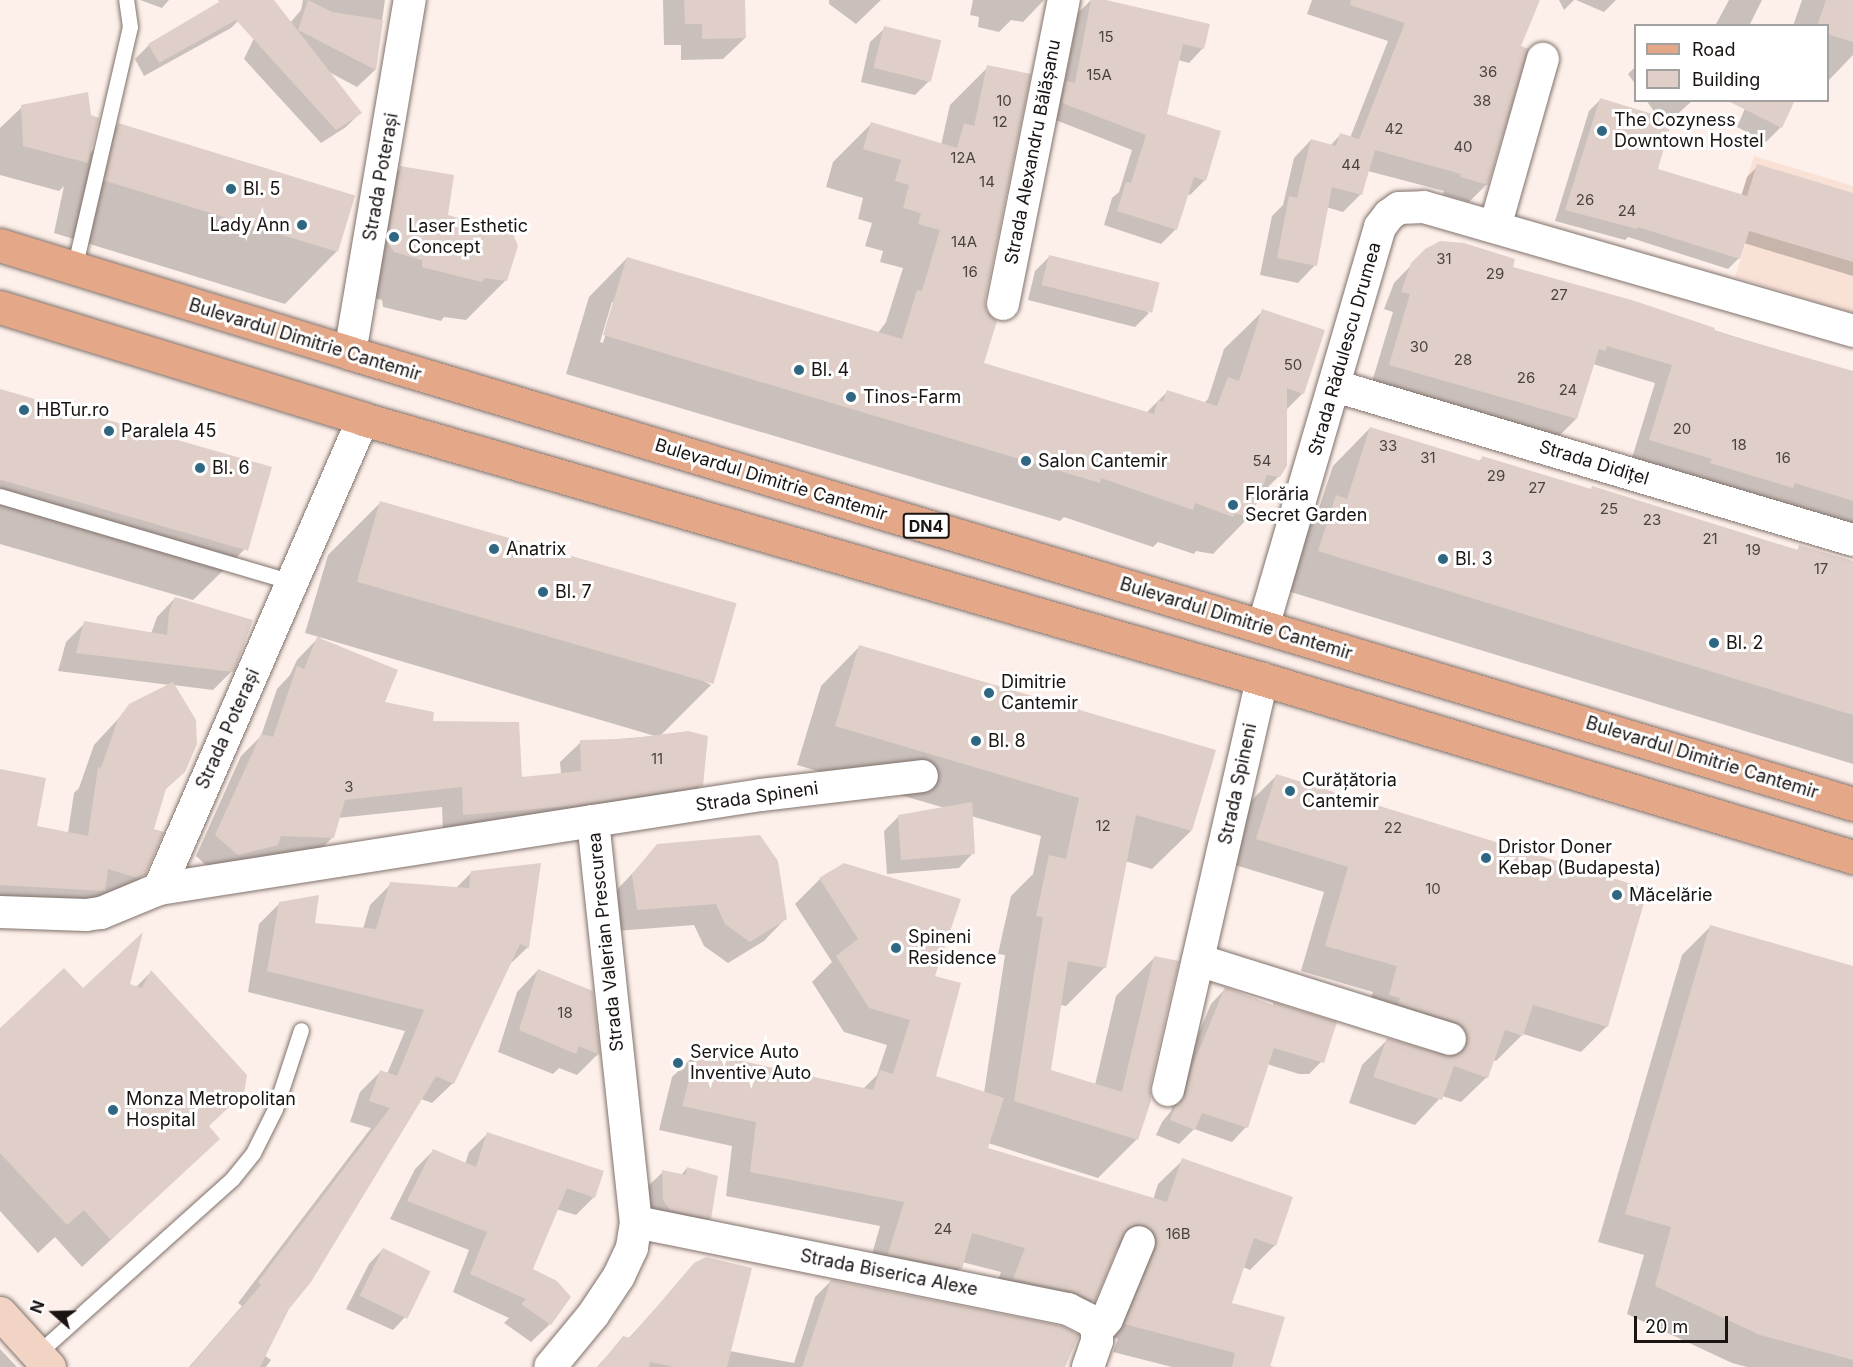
<!DOCTYPE html>
<meta charset="utf-8">
<style>
body{margin:0}
#map{position:relative;width:1853px;height:1367px;overflow:hidden;background:#fdf0ea;font-family:Inter,sans-serif}
div>[style]{position:absolute}
.built>*{inset:0;background:#f9e1d6}
.shadow>*{inset:0;background:#0003}
.building>*{inset:0;background:#dfcfc8;transform-origin:0 0}
.roads{filter:drop-shadow(0 0 2px #80726c) drop-shadow(0 0 2px #80726c)}
.lane>*{height:15px;margin:-7.5px;padding:0 7.5px;transform-origin:7.5px;border-radius:7.5px;background:#fff}
.street>*{height:32px;margin:-16px;padding:0 16px;transform-origin:16px;border-radius:16px;background:#fff}
.secondary>*{height:33px;margin:-16.5px;padding:0 16.5px;transform-origin:16.5px;border-radius:16.5px;background:#f2d4c4}
.primary>*{height:33px;margin:-16.5px;padding:0 16.5px;transform-origin:16.5px;border-radius:16.5px;background:#e4a889}
.dots>*{width:16px;height:16px;translate:-50% -50%;box-sizing:border-box;border:3px solid #fff;border-radius:50%}
span{translate:-50% -50%;white-space:nowrap;text-align:center;line-height:1.15;-webkit-text-stroke:6px #fff;paint-order:stroke}
.number-label{font-size:15px;color:#4b4340}
.number-label span{-webkit-text-stroke-width:0}
.shield-label span{padding:2px 4px;background:#fff;border:2px solid;border-radius:4px;-webkit-text-stroke-width:0}
.shield-label{font-size:16px;color:#1a1412;font-weight:700}
.poi-label{font-size:18px;color:#1a1412}
.left{translate:0 -50%;text-align:left}
.right{translate:-100% -50%;text-align:right}
.street-label{font-size:18px;color:#1a1412}
.legend{position:absolute;left:1634px;top:24px;width:195px;height:78px;box-sizing:border-box;background:#fff;border:2px solid #a3a1a0;margin:0;padding:8px 10px;list-style:none;font-size:18px;color:#1a1412}
.legend li{display:flex;align-items:center;gap:12px;height:30px}
.legend b{width:30px;border:2px solid #a3a1a0}
.north{position:absolute;left:24px;top:1283px;width:60px;height:60px;-webkit-text-stroke:4px #fff;paint-order:stroke;rotate:290deg;font-size:16px;font-weight:700;line-height:24px;text-align:center;color:#1a1412}
.north::after{content:'';display:block;margin:auto;width:21px;height:27px;background:#1a1412;clip-path:polygon(50% 0,100% 100%,50% 72%,0 100%)}
.scale{position:absolute;left:1634px;top:1316px;width:94px;height:27px;box-sizing:border-box;border:3px solid #1a1412;border-top:0;padding-left:8px;font-size:18px;line-height:21px;white-space:nowrap;color:#1a1412;-webkit-text-stroke:4px #fff;paint-order:stroke}
</style>
<div id="map">
<div class="built">
<i style="clip-path:polygon(1754px 156px,1853px 186px,1853px 313px,1735px 277px,1756px 210px,1739px 204px)"></i>
</div>
<div class="shadow">
<i style="clip-path:polygon(140px 0,169px 0,162px 8px)"></i>
<i style="clip-path:polygon(225px 0,244px 0,246px 13px,231px 28px,144px 76px,135px 59px,149px 45px)"></i>
<i style="clip-path:polygon(303px 0,385px 0,375px 70px,357px 87px,329px 72px,360px 113px,346px 127px,321px 143px,244px 59px,263px 20px,290px 23px,301px 10px)"></i>
<i style="clip-path:polygon(663px 0,744px 0,745px 38px,723px 59px,681px 60px,681px 45px,664px 45px)"></i>
<i style="clip-path:polygon(829px 0,881px 0,856px 24px,829px 4px)"></i>
<i style="clip-path:polygon(973px 0,1044px 0,1023px 22px,1011px 20px,999px 32px,978px 27px,979px 17px,970px 15px)"></i>
<i style="clip-path:polygon(1091px 0,1099px 0,1203px 48px,1189px 63px,1178px 60px,1166px 116px,1205px 180px,1190px 195px,1187px 194px,1175px 230px,1161px 244px,1104px 225px,1112px 198px,1119px 192px,1132px 150px,1048px 117px,1052px 97px,1064px 85px,1078px 13px)"></i>
<i style="clip-path:polygon(1312px 0,1538px 0,1519px 47px,1487px 184px,1469px 202px,1443px 194px,1444px 191px,1368px 171px,1361px 194px,1343px 212px,1326px 207px,1315px 265px,1298px 283px,1260px 275px,1272px 216px,1283px 205px,1294px 158px,1311px 140px,1330px 146px,1340px 135px,1350px 138px,1388px 41px,1307px 14px)"></i>
<i style="clip-path:polygon(1559px 0,1574px 0,1564px 10px)"></i>
<i style="clip-path:polygon(1576px 0,1616px 0,1604px 12px)"></i>
<i style="clip-path:polygon(1729px 0,1762px 0,1749px 26px,1715px 26px)"></i>
<i style="clip-path:polygon(1802px 0,1853px 0,1853px 55px,1828px 81px,1828px 26px,1793px 26px)"></i>
<i style="clip-path:polygon(885px 28px,930px 80px,915px 95px,861px 82px,870px 42px)"></i>
<i style="clip-path:polygon(1636px 66px,1636px 85px,1628px 74px)"></i>
<i style="clip-path:polygon(evenodd,988px 67px,982px 364px,1146px 413px,1168px 391px,1204px 403px,1208px 399px,1224px 349px,1263px 311px,1303px 393px,1285px 411px,1279px 476px,1258px 497px,1251px 515px,1213px 554px,1196px 551px,1194px 554px,1158px 542px,1153px 547px,1064px 517px,1060px 521px,566px 374px,589px 297px,627px 258px,878px 333px,886px 322px,903px 268px,880px 262px,883px 251px,865px 246px,872px 223px,858px 219px,863px 198px,826px 187px,833px 162px,871px 124px,941px 145px,950px 105px,988px 67px,612px 302px,615px 302px,603px 343px,600px 342px,612px 302px)"></i>
<i style="clip-path:polygon(1600px 100px,1658px 117px,1646px 100px,1693px 100px,1671px 120px,1656px 170px,1741px 196px,1747px 177px,1758px 166px,1853px 195px,1853px 276px,1744px 243px,1739px 258px,1728px 269px,1628px 237px,1625px 240px,1555px 221px,1589px 111px)"></i>
<i style="clip-path:polygon(1793px 101px,1780px 128px,1766px 142px,1737px 127px,1747px 104px)"></i>
<i style="clip-path:polygon(22px 107px,89px 154px,118px 125px,337px 251px,285px 304px,54px 233px,64px 186px,59px 191px,0 175px,0 128px)"></i>
<i style="clip-path:polygon(401px 168px,506px 280px,466px 320px,444px 317px,441px 321px,383px 307px,382px 300px,354px 292px,361px 208px)"></i>
<i style="clip-path:polygon(1426px 250px,1511px 268px,1853px 373px,1853px 524px,1778px 501px,1774px 506px,1693px 481px,1695px 476px,1632px 458px,1655px 383px,1593px 364px,1576px 419px,1558px 437px,1372px 382px,1393px 312px,1384px 309px,1394px 283px)"></i>
<i style="clip-path:polygon(1050px 256px,1149px 313px,1135px 327px,1028px 300px,1035px 271px)"></i>
<i style="clip-path:polygon(0 390px,246px 548px,193px 600px,0 544px)"></i>
<i style="clip-path:polygon(1370px 428px,1478px 462px,1483px 458px,1796px 551px,1800px 547px,1853px 563px,1853px 764px,1281px 589px,1298px 535px,1316px 517px,1333px 466px)"></i>
<i style="clip-path:polygon(evenodd,380px 503px,711px 685px,660px 736px,701px 785px,681px 806px,443px 835px,442px 807px,338px 818px,333px 837px,312px 858px,265px 856px,256px 865px,217px 875px,196px 856px,241px 756px,261px 736px,277px 689px,290px 675px,297px 660px,319px 637px,305px 633px,328px 555px,380px 503px,319px 637px,655px 736px,581px 742px,560px 762px,561px 774px,520px 779px,432px 723px,383px 703px,319px 637px)"></i>
<i style="clip-path:polygon(175px 598px,232px 671px,213px 690px,173px 685px,163px 792px,152px 830px,144px 874px,120px 899px,113px 902px,97px 897px,80px 914px,0 909px,0 772px,36px 827px,68px 833px,74px 793px,79px 788px,94px 745px,130px 706px,170px 685px,58px 671px,66px 642px,85px 623px,151px 634px,157px 617px)"></i>
<i style="clip-path:polygon(859px 647px,1191px 831px,1152px 869px,1125px 861px,1105px 967px,1066px 1006px,1060px 1005px,1050px 1071px,1095px 1085px,1116px 996px,1155px 957px,1149px 1101px,1136px 1140px,1098px 1178px,988px 1143px,986px 1149px,1153px 1200px,1158px 1184px,1183px 1160px,1275px 1245px,1250px 1270px,1243px 1267px,1230px 1304px,1269px 1366px,1275px 1367px,1172px 1367px,1113px 1352px,1118px 1339px,1107px 1333px,1122px 1250px,1115px 1249px,1093px 1301px,1069px 1326px,1047px 1315px,989px 1304px,1001px 1272px,962px 1262px,960px 1268px,936px 1293px,865px 1279px,880px 1226px,726px 1196px,732px 1146px,659px 1130px,672px 1077px,697px 1053px,862px 1090px,877px 1075px,887px 1045px,844px 1032px,812px 982px,832px 962px,795px 904px,820px 879px,844px 864px,934px 977px,935px 1077px,984px 1093px,1005px 955px,998px 954px,1011px 896px,1033px 874px,1041px 836px,971px 816px,973px 853px,959px 868px,887px 874px,884px 831px,899px 816px,945px 808px,797px 765px,821px 686px)"></i>
<i style="clip-path:polygon(1277px 775px,1607px 1026px,1581px 1052px,1523px 1034px,1496px 1061px,1493px 1060px,1487px 1077px,1461px 1102px,1442px 1096px,1415px 1125px,1349px 1103px,1362px 1065px,1387px 1040px,1440px 1054px,1364px 1020px,1373px 992px,1301px 971px,1324px 892px,1232px 864px,1251px 801px)"></i>
<i style="clip-path:polygon(658px 846px,785px 919px,764px 941px,728px 963px,704px 946px,694px 925px,616px 931px,611px 896px)"></i>
<i style="clip-path:polygon(472px 872px,528px 947px,508px 966px,453px 1083px,432px 1103px,421px 1099px,288px 1308px,264px 1355px,271px 1360px,266px 1367px,189px 1367px,242px 1306px,238px 1303px,371px 1128px,350px 1122px,360px 1092px,380px 1072px,387px 1074px,405px 1031px,248px 992px,259px 924px,280px 903px,313px 924px,363px 929px,370px 905px,391px 884px,455px 889px)"></i>
<i style="clip-path:polygon(1710px 927px,1853px 967px,1853px 1367px,1747px 1367px,1732px 1363px,1627px 1314px,1644px 1255px,1598px 1242px,1682px 955px)"></i>
<i style="clip-path:polygon(538px 970px,598px 1054px,577px 1075px,559px 1068px,553px 1074px,498px 1052px,517px 992px)"></i>
<i style="clip-path:polygon(151px 972px,208px 1127px,218px 1139px,82px 1267px,55px 1237px,38px 1253px,0 1211px,0 1030px,82px 990px,129px 985px,135px 988px)"></i>
<i style="clip-path:polygon(1225px 989px,1272px 1006px,1274px 1004px,1324px 1059px,1309px 1074px,1299px 1074px,1267px 1064px,1246px 1127px,1232px 1142px,1194px 1129px,1179px 1144px,1156px 1135px,1162px 1122px,1171px 1111px,1178px 1083px,1211px 1004px)"></i>
<i style="clip-path:polygon(487px 1134px,594px 1197px,576px 1215px,556px 1209px,531px 1270px,550px 1324px,531px 1342px,504px 1323px,509px 1318px,453px 1292px,469px 1250px,390px 1219px,415px 1169px,434px 1150px,465px 1164px,469px 1152px)"></i>
<i style="clip-path:polygon(687px 1168px,710px 1218px,695px 1232px,649px 1215px,648px 1186px,663px 1172px,681px 1175px)"></i>
<i style="clip-path:polygon(383px 1249px,407px 1315px,393px 1330px,346px 1309px,369px 1264px)"></i>
<i style="clip-path:polygon(695px 1265px,730px 1351px,794px 1363px,815px 1297px,831px 1281px,1064px 1367px,597px 1367px,624px 1337px,628px 1339px)"></i>
<i style="clip-path:polygon(0 1349px,17px 1367px,0 1367px)"></i>
</div>
<div class="building">
<i style="clip-path:polygon(218px 0,274px 0,362px 113px,336px 130px,236px 20px,159px 63px,148px 44px,219px 2px)"></i>
<i style="clip-path:polygon(308px 0,332px 12px,383px 20px,376px 70px,298px 30px)"></i>
<i style="clip-path:polygon(684px 0,745px 0,746px 38px,702px 39px,702px 24px,685px 24px)"></i>
<i style="clip-path:polygon(1091px 0,1106px 0,1210px 24px,1204px 49px,1183px 44px,1167px 114px,1221px 131px,1206px 181px,1194px 177px,1177px 230px,1117px 211px,1126px 182px,1131px 183px,1146px 135px,1062px 103px,1066px 81px,1075px 83px)"></i>
<i style="clip-path:polygon(1351px 0,1540px 0,1521px 46px,1529px 49px,1488px 185px,1460px 177px,1461px 174px,1375px 150px,1362px 195px,1332px 187px,1317px 266px,1277px 258px,1289px 196px,1297px 198px,1311px 139px,1336px 146px,1340px 133px,1359px 139px,1405px 23px,1350px 5px)"></i>
<i style="clip-path:polygon(1826px 0,1853px 0,1853px 42px,1827px 34px,1827px 26px,1817px 26px)"></i>
<i style="left:884px;top:26px;width:59px;height:43px;rotate:14deg"></i>
<i style="clip-path:polygon(987px 65px,1031px 74px,985px 300px,986px 310px,997px 321px,984px 363px,1154px 414px,1158px 400px,1163px 402px,1167px 390px,1217px 406px,1228px 377px,1239px 381px,1262px 309px,1325px 330px,1304px 394px,1287px 388px,1287px 466px,1280px 477px,1267px 475px,1252px 516px,1235px 514px,1233px 517px,1195px 503px,1193px 510px,1101px 478px,1100px 483px,603px 335px,627px 257px,902px 339px,917px 290px,922px 291px,940px 230px,918px 224px,921px 213px,903px 208px,909px 185px,895px 181px,901px 160px,863px 149px,871px 122px,957px 148px,964px 123px,974px 126px)"></i>
<i style="clip-path:polygon(88px 92px,91px 115px,99px 118px,88px 163px,23px 146px,21px 105px)"></i>
<i style="clip-path:polygon(1600px 98px,1672px 120px,1658px 169px,1747px 196px,1757px 164px,1853px 193px,1853px 262px,1749px 231px,1740px 259px,1638px 227px,1637px 229px,1565px 210px)"></i>
<i style="clip-path:polygon(1726px 100px,1795px 100px,1782px 128px)"></i>
<i style="left:118px;top:123px;width:248px;height:59px;rotate:17deg"></i>
<i style="clip-path:polygon(400px 166px,454px 175px,448px 215px,513px 234px,518px 246px,507px 281px,485px 278px,482px 282px,422px 267px,422px 260px,394px 252px,387px 242px)"></i>
<i style="clip-path:polygon(1440px 241px,1464px 243px,1515px 259px,1513px 267px,1635px 301px,1715px 328px,1714px 331px,1853px 371px,1853px 501px,1795px 483px,1793px 488px,1710px 463px,1712px 459px,1649px 440px,1672px 365px,1607px 346px,1606px 351px,1599px 349px,1577px 419px,1389px 365px,1410px 294px,1401px 292px,1411px 263px,1425px 249px)"></i>
<i style="left:1049px;top:255px;width:114px;height:31px;rotate:14deg"></i>
<i style="left:0;top:389px;width:283px;height:87px;rotate:16deg"></i>
<i style="clip-path:polygon(1370px 427px,1481px 461px,1482px 456px,1591px 489px,1592px 486px,1798px 550px,1799px 545px,1853px 561px,1853px 715px,1318px 551px,1336px 495px,1347px 499px)"></i>
<i style="left:380px;top:501px;width:371px;height:84px;rotate:16deg"></i>
<i style="clip-path:polygon(175px 597px,253px 620px,234px 672px,76px 653px,84px 621px,167px 635px,169px 612px)"></i>
<i style="clip-path:polygon(317px 637px,398px 670px,385px 702px,434px 712px,433px 721px,519px 722px,522px 777px,581px 771px,580px 740px,626px 739px,688px 731px,708px 736px,703px 786px,571px 806px,463px 815px,462px 787px,345px 800px,334px 838px,281px 836px,278px 845px,238px 855px,215px 835px,261px 734px,273px 737px,297px 666px,304px 669px)"></i>
<i style="clip-path:polygon(859px 645px,1216px 750px,1192px 831px,1136px 815px,1106px 968px,1068px 961px,1051px 1070px,1122px 1092px,1154px 956px,1179px 961px,1150px 1086px,1151px 1101px,1138px 1140px,1014px 1101px,1043px 917px,1036px 916px,1049px 855px,1066px 859px,1079px 798px,835px 726px)"></i>
<i style="clip-path:polygon(173px 682px,196px 720px,197px 744px,185px 772px,166px 789px,154px 829px,164px 832px,145px 875px,138px 878px,108px 869px,105px 891px,0 885px,0 769px,46px 778px,37px 826px,88px 836px,98px 767px,101px 768px,118px 719px,129px 704px)"></i>
<i style="clip-path:polygon(1276px 774px,1648px 889px,1608px 1027px,1533px 1005px,1523px 1036px,1505px 1030px,1488px 1078px,1454px 1066px,1442px 1100px,1373px 1077px,1387px 1038px,1453px 1057px,1463px 1052px,1467px 1044px,1467px 1035px,1463px 1026px,1456px 1022px,1398px 1004px,1400px 998px,1389px 995px,1397px 966px,1325px 946px,1348px 867px,1256px 839px)"></i>
<i style="clip-path:polygon(972px 802px,975px 854px,901px 860px,898px 815px)"></i>
<i style="clip-path:polygon(760px 835px,778px 861px,787px 919px,750px 942px,725px 924px,716px 904px,637px 910px,632px 874px,657px 844px)"></i>
<i style="clip-path:polygon(541px 863px,529px 948px,520px 944px,454px 1084px,436px 1076px,311px 1282px,289px 1309px,260px 1367px,190px 1367px,261px 1285px,258px 1282px,390px 1108px,369px 1101px,380px 1070px,397px 1076px,424px 1010px,267px 971px,279px 902px,319px 895px,315px 923px,376px 929px,390px 882px,469px 888px,471px 871px)"></i>
<i style="clip-path:polygon(844px 863px,961px 899px,935px 976px,961px 983px,936px 1076px,1004px 1098px,988px 1148px,1167px 1202px,1182px 1158px,1293px 1197px,1276px 1246px,1254px 1238px,1232px 1303px,1285px 1317px,1270px 1367px,1232px 1367px,1235px 1353px,1124px 1324px,1156px 1248px,1157px 1239px,1154px 1232px,1146px 1226px,1136px 1224px,1128px 1228px,1123px 1235px,1095px 1302px,1072px 1291px,1013px 1279px,1025px 1248px,972px 1233px,962px 1269px,888px 1254px,904px 1202px,750px 1172px,756px 1122px,682px 1106px,697px 1051px,873px 1090px,880px 1070px,893px 1074px,910px 1020px,869px 1008px,836px 956px,858px 939px,819px 878px)"></i>
<i style="clip-path:polygon(1710px 925px,1853px 966px,1853px 1360px,1760px 1335px,1655px 1286px,1671px 1227px,1625px 1214px)"></i>
<i style="clip-path:polygon(143px 932px,130px 984px,142px 988px,151px 970px,247px 1075px,244px 1093px,209px 1126px,220px 1139px,111px 1240px,84px 1210px,67px 1225px,0 1153px,0 1028px,64px 968px,83px 988px)"></i>
<i style="clip-path:polygon(538px 969px,593px 991px,600px 1055px,579px 1046px,576px 1054px,519px 1030px)"></i>
<i style="clip-path:polygon(1225px 987px,1273px 1005px,1273px 1002px,1337px 1022px,1324px 1063px,1274px 1048px,1248px 1128px,1202px 1113px,1195px 1130px,1170px 1120px,1176px 1106px,1185px 1095px,1192px 1067px)"></i>
<i style="clip-path:polygon(487px 1132px,604px 1171px,595px 1198px,567px 1188px,533px 1269px,557px 1281px,571px 1297px,551px 1325px,521px 1304px,526px 1299px,470px 1274px,487px 1232px,407px 1201px,433px 1149px,476px 1167px)"></i>
<i style="clip-path:polygon(687px 1167px,718px 1176px,711px 1219px,670px 1210px,663px 1200px,662px 1170px,686px 1175px)"></i>
<i style="left:383px;top:1248px;width:53px;height:53px;rotate:26deg"></i>
<i style="clip-path:polygon(706px 1257px,752px 1268px,727px 1367px,675px 1367px,650px 1362px,649px 1367px,598px 1367px,623px 1336px,630px 1338px,694px 1263px)"></i>
<i style="clip-path:polygon(831px 1280px,1062px 1326px,1079px 1335px,1065px 1367px,802px 1367px)"></i>
</div>
<div class="roads">
<div class="lane">
<i style="left:74px;top:269px;width:248px;rotate:-77deg"></i>
<i style="left:130px;top:27px;width:27px;rotate:-98deg"></i>
<i style="left:0;top:496px;width:304px;rotate:16.4deg"></i>
<i style="left:37px;top:1354px;width:262px;rotate:-41.9deg"></i>
<i style="left:232px;top:1179px;width:33px;rotate:-51deg"></i>
<i style="left:253px;top:1153px;width:49px;rotate:-63.4deg"></i>
<i style="left:275px;top:1109px;width:83px;rotate:-71.8deg"></i>
</div>
<div class="street">
<i style="left:1495px;top:227px;width:175px;rotate:-74.1deg"></i>
<i style="left:1003px;top:304px;width:310px;rotate:-78.7deg"></i>
<i style="left:350px;top:353px;width:358px;rotate:-80.4deg"></i>
<i style="left:1335px;top:386px;width:540px;rotate:16.56deg"></i>
<i style="left:1263px;top:627px;width:417px;rotate:-73.7deg"></i>
<i style="left:1380px;top:227px;width:15px;rotate:-53deg"></i>
<i style="left:1389px;top:215px;width:12px;rotate:-35deg"></i>
<i style="left:1399px;top:208px;width:25px;rotate:-2deg"></i>
<i style="left:1424px;top:207px;width:447px;rotate:16.1deg"></i>
<i style="left:593px;top:821px;width:170px;rotate:-8.8deg"></i>
<i style="left:761px;top:795px;width:162px;rotate:-6.7deg"></i>
<i style="left:159px;top:889px;width:512px;rotate:-66.54deg"></i>
<i style="left:0;top:912px;width:86px;rotate:2deg"></i>
<i style="left:86px;top:915px;width:15px;rotate:-8deg"></i>
<i style="left:101px;top:913px;width:63px;rotate:-22.5deg"></i>
<i style="left:159px;top:889px;width:439px;rotate:-8.9deg"></i>
<i style="left:593px;top:821px;width:403px;rotate:83.9deg"></i>
<i style="left:636px;top:1222px;width:26px;rotate:99deg"></i>
<i style="left:632px;top:1248px;width:31px;rotate:115deg"></i>
<i style="left:619px;top:1276px;width:47px;rotate:123.7deg"></i>
<i style="left:593px;top:1315px;width:67px;rotate:129.6deg"></i>
<i style="left:1198px;top:960px;width:264px;rotate:17.4deg"></i>
<i style="left:1168px;top:1090px;width:422px;rotate:-77.1deg"></i>
<i style="left:636px;top:1222px;width:441px;rotate:11.4deg"></i>
<i style="left:1068px;top:1309px;width:27px;rotate:27deg"></i>
<i style="left:1092px;top:1321px;width:11px;rotate:63deg"></i>
<i style="left:1097px;top:1331px;width:10px;rotate:90deg"></i>
<i style="left:1097px;top:1341px;width:28px;rotate:109deg"></i>
<i style="left:1097px;top:1331px;width:16px;rotate:-50deg"></i>
<i style="left:1107px;top:1319px;width:83px;rotate:-67.4deg"></i>
</div>
<div class="secondary">
<i style="left:0;top:1313px;width:73px;rotate:47.8deg"></i>
</div>
<div class="primary">
<i style="left:0;top:245px;width:366px;rotate:17.1deg"></i>
<i style="left:350px;top:353px;width:1569px;rotate:16.7deg"></i>
<i style="left:0;top:307px;width:380px;rotate:17.1deg"></i>
<i style="left:363px;top:419px;width:936px;rotate:16.13deg"></i>
<i style="left:1262px;top:679px;width:617px;rotate:16.76deg"></i>
</div>
</div>
<div class="dots">
<i style="left:1602px;top:131px;background:#2f6681"></i>
<i style="left:231px;top:189px;background:#2f6681"></i>
<i style="left:302px;top:225px;background:#2f6681"></i>
<i style="left:394px;top:237px;background:#2f6681"></i>
<i style="left:799px;top:370px;background:#2f6681"></i>
<i style="left:851px;top:397px;background:#2f6681"></i>
<i style="left:24px;top:410px;background:#2f6681"></i>
<i style="left:109px;top:431px;background:#2f6681"></i>
<i style="left:1026px;top:461px;background:#2f6681"></i>
<i style="left:200px;top:468px;background:#2f6681"></i>
<i style="left:1233px;top:505px;background:#2f6681"></i>
<i style="left:494px;top:549px;background:#2f6681"></i>
<i style="left:1443px;top:559px;background:#2f6681"></i>
<i style="left:543px;top:592px;background:#2f6681"></i>
<i style="left:1714px;top:643px;background:#2f6681"></i>
<i style="left:989px;top:693px;background:#2f6681"></i>
<i style="left:976px;top:741px;background:#2f6681"></i>
<i style="left:1290px;top:791px;background:#2f6681"></i>
<i style="left:1486px;top:858px;background:#2f6681"></i>
<i style="left:1617px;top:895px;background:#2f6681"></i>
<i style="left:896px;top:948px;background:#2f6681"></i>
<i style="left:678px;top:1063px;background:#2f6681"></i>
<i style="left:113px;top:1110px;background:#2f6681"></i>
</div>
<div class="number-label">
<span style="left:1106px;top:37px">15</span>
<span style="left:1488px;top:72px">36</span>
<span style="left:1099px;top:75px">15A</span>
<span style="left:1004px;top:101px">10</span>
<span style="left:1482px;top:101px">38</span>
<span style="left:1000px;top:122px">12</span>
<span style="left:1394px;top:129px">42</span>
<span style="left:1463px;top:147px">40</span>
<span style="left:963px;top:158px">12A</span>
<span style="left:1351px;top:165px">44</span>
<span style="left:987px;top:182px">14</span>
<span style="left:1585px;top:200px">26</span>
<span style="left:1627px;top:211px">24</span>
<span style="left:964px;top:242px">14A</span>
<span style="left:1444px;top:259px">31</span>
<span style="left:970px;top:272px">16</span>
<span style="left:1495px;top:274px">29</span>
<span style="left:1559px;top:295px">27</span>
<span style="left:1419px;top:347px">30</span>
<span style="left:1463px;top:360px">28</span>
<span style="left:1293px;top:365px">50</span>
<span style="left:1526px;top:378px">26</span>
<span style="left:1568px;top:390px">24</span>
<span style="left:1682px;top:429px">20</span>
<span style="left:1739px;top:445px">18</span>
<span style="left:1388px;top:446px">33</span>
<span style="left:1428px;top:458px">31</span>
<span style="left:1783px;top:458px">16</span>
<span style="left:1262px;top:461px">54</span>
<span style="left:1496px;top:476px">29</span>
<span style="left:1537px;top:488px">27</span>
<span style="left:1609px;top:509px">25</span>
<span style="left:1652px;top:520px">23</span>
<span style="left:1710px;top:539px">21</span>
<span style="left:1753px;top:550px">19</span>
<span style="left:1821px;top:569px">17</span>
<span style="left:657px;top:759px">11</span>
<span style="left:349px;top:787px">3</span>
<span style="left:1103px;top:826px">12</span>
<span style="left:1393px;top:828px">22</span>
<span style="left:1433px;top:889px">10</span>
<span style="left:565px;top:1013px">18</span>
<span style="left:943px;top:1229px">24</span>
<span style="left:1178px;top:1234px">16B</span>
</div>
<div class="shield-label">
<span style="left:926px;top:526px">DN4</span>
</div>
<div class="poi-label">
<span class="left" style="left:1614px;top:131px">The Cozyness<br>Downtown Hostel</span>
<span class="left" style="left:243px;top:189px">Bl. 5</span>
<span class="right" style="left:290px;top:225px">Lady Ann</span>
<span class="left" style="left:408px;top:237px">Laser Esthetic<br>Concept</span>
<span class="left" style="left:811px;top:370px">Bl. 4</span>
<span class="left" style="left:863px;top:397px">Tinos-Farm</span>
<span class="left" style="left:36px;top:410px">HBTur.ro</span>
<span class="left" style="left:121px;top:431px">Paralela 45</span>
<span class="left" style="left:1038px;top:461px">Salon Cantemir</span>
<span class="left" style="left:212px;top:468px">Bl. 6</span>
<span class="left" style="left:1245px;top:505px">Florăria<br>Secret Garden</span>
<span class="left" style="left:506px;top:549px">Anatrix</span>
<span class="left" style="left:1455px;top:559px">Bl. 3</span>
<span class="left" style="left:555px;top:592px">Bl. 7</span>
<span class="left" style="left:1726px;top:643px">Bl. 2</span>
<span class="left" style="left:1001px;top:693px">Dimitrie<br>Cantemir</span>
<span class="left" style="left:988px;top:741px">Bl. 8</span>
<span class="left" style="left:1302px;top:791px">Curățătoria<br>Cantemir</span>
<span class="left" style="left:1498px;top:858px">Dristor Doner<br>Kebap (Budapesta)</span>
<span class="left" style="left:1629px;top:895px">Măcelărie</span>
<span class="left" style="left:908px;top:948px">Spineni<br>Residence</span>
<span class="left" style="left:690px;top:1063px">Service Auto<br>Inventive Auto</span>
<span class="left" style="left:126px;top:1110px">Monza Metropolitan<br>Hospital</span>
</div>
<div class="street-label">
<span style="left:1033px;top:152px;rotate:-79deg">Strada Alexandru Bălășanu</span>
<span style="left:381px;top:177px;rotate:-80deg">Strada Poterași</span>
<span style="left:305px;top:340px;rotate:17deg">Bulevardul Dimitrie Cantemir</span>
<span style="left:1345px;top:349px;rotate:-74deg">Strada Rădulescu Drumea</span>
<span style="left:1594px;top:463px;rotate:17deg">Strada Didițel</span>
<span style="left:771px;top:480px;rotate:17deg">Bulevardul Dimitrie Cantemir</span>
<span style="left:1236px;top:619px;rotate:17deg">Bulevardul Dimitrie Cantemir</span>
<span style="left:228px;top:729px;rotate:-66deg">Strada Poterași</span>
<span style="left:1702px;top:758px;rotate:17deg">Bulevardul Dimitrie Cantemir</span>
<span style="left:1238px;top:784px;rotate:-78deg">Strada Spineni</span>
<span style="left:757px;top:797px;rotate:-8deg">Strada Spineni</span>
<span style="left:606px;top:942px;rotate:-96deg">Strada Valerian Prescurea</span>
<span style="left:889px;top:1273px;rotate:11deg">Strada Biserica Alexe</span>
</div>
<ul class="legend">
<li><b style="height:8px;background:#e4a889"></b>Road</li>
<li><b style="height:16px;background:#dfcfc8"></b>Building</li>
</ul>
<div class="north">N</div>
<div class="scale">20 m</div>
</div>
